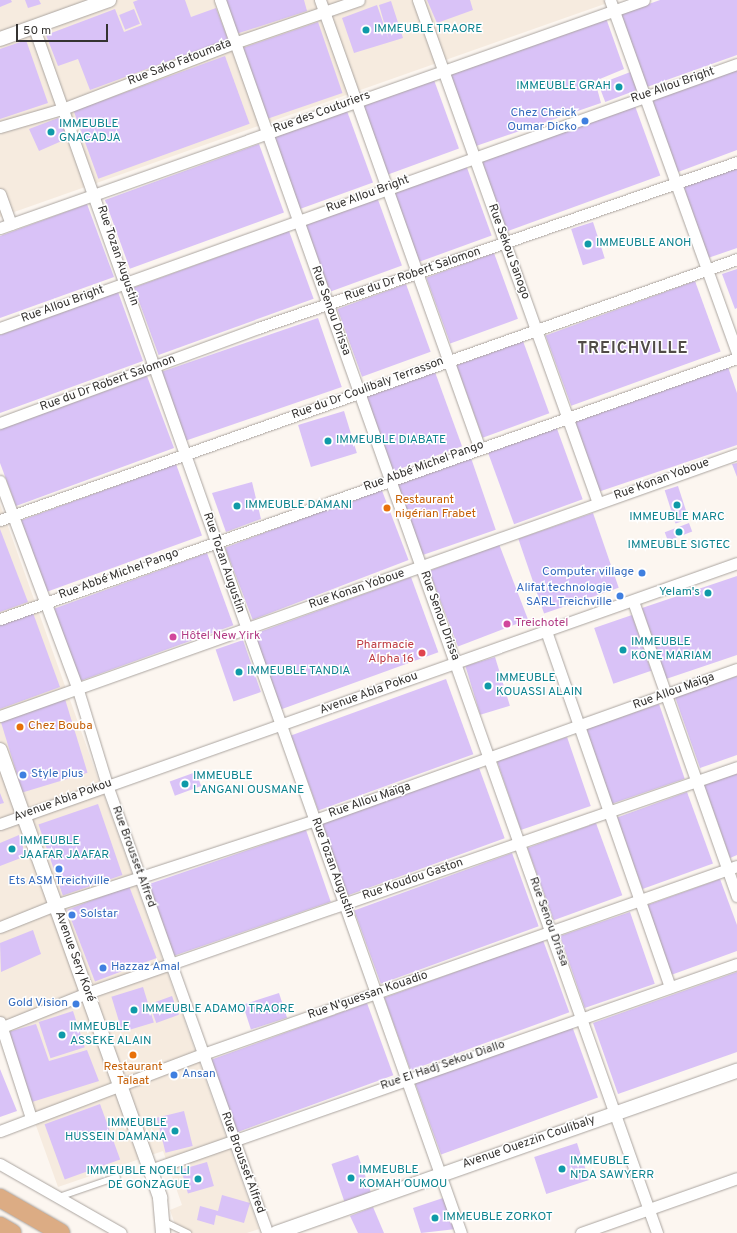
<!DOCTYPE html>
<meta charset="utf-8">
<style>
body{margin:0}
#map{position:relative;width:737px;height:1233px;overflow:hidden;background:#fcf6f0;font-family:Overpass,sans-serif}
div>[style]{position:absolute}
.built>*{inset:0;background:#f6ebdf}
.building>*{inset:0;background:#d9c2f7;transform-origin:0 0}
.roads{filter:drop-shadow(0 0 1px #aba5a0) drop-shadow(0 0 1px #aba5a0)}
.service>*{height:5.5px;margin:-2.75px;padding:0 2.75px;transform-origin:2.75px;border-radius:2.75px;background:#fff}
.minor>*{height:11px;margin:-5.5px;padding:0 5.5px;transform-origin:5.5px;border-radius:5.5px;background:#fff}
.tertiary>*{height:14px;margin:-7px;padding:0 7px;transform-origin:7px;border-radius:7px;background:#fff}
.primary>*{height:18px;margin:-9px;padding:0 9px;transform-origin:9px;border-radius:9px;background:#dcac84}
.dots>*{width:11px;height:11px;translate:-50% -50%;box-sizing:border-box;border:2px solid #fff;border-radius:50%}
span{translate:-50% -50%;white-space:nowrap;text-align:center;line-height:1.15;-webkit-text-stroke:3px #fff;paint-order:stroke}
.culture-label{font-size:12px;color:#0d838f}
.left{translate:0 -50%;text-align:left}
.right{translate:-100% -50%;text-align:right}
.street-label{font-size:12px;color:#353331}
.shop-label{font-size:12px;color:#366cbe}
.food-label{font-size:12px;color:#c56008}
.hotel-label{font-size:12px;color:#b23c85}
.health-label{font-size:12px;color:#be3a42}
.district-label{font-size:16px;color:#514c47;font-weight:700;letter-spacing:1px}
.scale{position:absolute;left:16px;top:24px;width:92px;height:18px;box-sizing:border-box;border:2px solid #353331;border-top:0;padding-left:5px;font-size:12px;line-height:14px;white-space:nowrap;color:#353331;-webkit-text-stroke:3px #fff;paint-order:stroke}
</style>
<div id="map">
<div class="built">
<i style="clip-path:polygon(0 0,616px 0,0 217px)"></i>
<i style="clip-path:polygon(0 504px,259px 1229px,247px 1233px,178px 1233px,170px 1210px,182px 1205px,163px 1151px,58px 1187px,0 1025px)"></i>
</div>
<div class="building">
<i style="clip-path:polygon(0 0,11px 0,12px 2px,0 7px)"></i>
<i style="clip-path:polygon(25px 0,39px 0,41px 4px,28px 8px)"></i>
<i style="clip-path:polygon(138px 0,185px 0,191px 17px,216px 8px,228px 39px,90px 90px,78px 59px,58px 66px,46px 35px,115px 9px,124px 32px,142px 25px,133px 2px)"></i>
<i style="clip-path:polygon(225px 0,304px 0,307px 11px,236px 34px)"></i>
<i style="clip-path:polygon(427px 0,470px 0,473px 10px,437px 23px)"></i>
<i style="clip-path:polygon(660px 0,737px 0,737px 55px,647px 87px,621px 14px)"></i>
<i style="clip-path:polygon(391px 1px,403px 38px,354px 53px,342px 18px,377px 5px,389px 40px,379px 5px)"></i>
<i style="left:134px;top:9px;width:16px;height:16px;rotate:68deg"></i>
<i style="clip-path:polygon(606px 18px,624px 69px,595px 81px,601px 103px,476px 146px,450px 75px)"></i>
<i style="left:318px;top:22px;width:75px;height:83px;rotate:71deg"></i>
<i style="clip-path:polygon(26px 40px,48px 103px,0 119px,0 49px)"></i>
<i style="left:225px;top:56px;width:72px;height:161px;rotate:70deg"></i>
<i style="clip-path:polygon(737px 69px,737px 150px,678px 172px,651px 100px)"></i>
<i style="left:633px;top:71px;width:19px;height:37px;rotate:69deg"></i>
<i style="left:434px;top:80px;width:73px;height:77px;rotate:70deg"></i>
<i style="left:635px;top:106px;width:74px;height:164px;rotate:70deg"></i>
<i style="left:347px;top:111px;width:76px;height:80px;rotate:70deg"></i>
<i style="clip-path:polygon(66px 115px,73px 136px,39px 151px,29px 129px)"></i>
<i style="left:259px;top:144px;width:73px;height:164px;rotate:70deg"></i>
<i style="left:466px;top:165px;width:75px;height:77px;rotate:70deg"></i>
<i style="clip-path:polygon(737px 168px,737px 248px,708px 258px,683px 187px)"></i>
<i style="left:377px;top:197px;width:73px;height:78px;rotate:70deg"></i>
<i style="clip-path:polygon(87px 204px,114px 277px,0 318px,0 236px)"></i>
<i style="left:593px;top:222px;width:38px;height:23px;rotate:72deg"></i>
<i style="left:289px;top:231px;width:72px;height:165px;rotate:70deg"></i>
<i style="left:494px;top:253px;width:70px;height:72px;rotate:70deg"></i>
<i style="clip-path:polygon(737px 269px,737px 308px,735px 309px,722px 274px)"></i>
<i style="left:695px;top:281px;width:75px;height:159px;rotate:70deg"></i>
<i style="left:406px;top:284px;width:72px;height:73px;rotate:70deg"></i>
<i style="clip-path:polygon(118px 292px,143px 361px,0 413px,0 335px)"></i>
<i style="left:318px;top:318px;width:73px;height:166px;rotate:71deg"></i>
<i style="left:523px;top:341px;width:77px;height:71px;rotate:70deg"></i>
<i style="clip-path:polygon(728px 367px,737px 393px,737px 445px,598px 492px,573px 420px)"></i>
<i style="left:435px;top:372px;width:79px;height:74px;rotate:70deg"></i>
<i style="clip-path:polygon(147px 376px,174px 448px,16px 506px,0 463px,0 429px)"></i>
<i style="left:344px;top:411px;width:44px;height:48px;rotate:73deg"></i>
<i style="left:556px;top:426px;width:78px;height:73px;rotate:70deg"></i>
<i style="left:471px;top:458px;width:76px;height:78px;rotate:71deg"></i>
<i style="clip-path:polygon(737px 463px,737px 477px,732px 464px)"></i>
<i style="left:176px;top:464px;width:76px;height:165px;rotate:70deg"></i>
<i style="clip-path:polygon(252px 482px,261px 519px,226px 532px,212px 493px)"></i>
<i style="left:678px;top:486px;width:35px;height:14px;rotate:72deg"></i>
<i style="left:381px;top:488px;width:77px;height:167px;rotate:69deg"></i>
<i style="left:593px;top:513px;width:79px;height:79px;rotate:71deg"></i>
<i style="left:689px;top:523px;width:9px;height:26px;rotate:69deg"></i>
<i style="clip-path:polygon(0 529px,28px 602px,0 612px)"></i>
<i style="left:499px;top:544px;width:81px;height:75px;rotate:69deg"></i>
<i style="left:207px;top:553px;width:77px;height:163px;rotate:70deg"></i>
<i style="clip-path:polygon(737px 576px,737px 655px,666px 679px,642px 608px)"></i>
<i style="left:411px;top:577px;width:80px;height:167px;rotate:70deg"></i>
<i style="clip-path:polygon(33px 613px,60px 687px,0 709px,0 625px)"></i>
<i style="left:632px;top:615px;width:59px;height:40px;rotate:71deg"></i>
<i style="left:243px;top:640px;width:55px;height:29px;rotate:71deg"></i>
<i style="left:495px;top:657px;width:51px;height:31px;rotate:73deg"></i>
<i style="clip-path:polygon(737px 676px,737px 755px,700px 768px,675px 697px)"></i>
<i style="left:446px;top:679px;width:80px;height:165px;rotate:70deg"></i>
<i style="left:65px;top:699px;width:77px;height:68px;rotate:73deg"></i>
<i style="left:659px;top:704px;width:79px;height:77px;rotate:71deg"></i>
<i style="left:567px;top:737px;width:73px;height:74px;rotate:71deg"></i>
<i style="left:478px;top:765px;width:78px;height:168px;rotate:70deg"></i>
<i style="left:196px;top:772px;width:15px;height:28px;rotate:70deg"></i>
<i style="clip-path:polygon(737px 773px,737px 855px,730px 858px,704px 785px)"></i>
<i style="left:687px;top:792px;width:76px;height:75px;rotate:70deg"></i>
<i style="clip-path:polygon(0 793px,4px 803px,0 804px)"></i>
<i style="left:98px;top:804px;width:75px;height:63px;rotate:71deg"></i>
<i style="left:596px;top:823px;width:77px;height:73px;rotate:70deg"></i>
<i style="left:306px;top:830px;width:76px;height:168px;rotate:71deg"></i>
<i style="clip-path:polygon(19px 835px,26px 856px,0 866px,0 843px)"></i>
<i style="left:512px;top:853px;width:78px;height:168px;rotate:70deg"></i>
<i style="clip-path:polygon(720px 879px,737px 925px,737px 951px,671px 975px,645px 906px)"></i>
<i style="left:129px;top:886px;width:77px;height:66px;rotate:69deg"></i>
<i style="left:630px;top:912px;width:76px;height:74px;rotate:71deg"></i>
<i style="clip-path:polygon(33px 930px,41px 954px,1px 972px,0 943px)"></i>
<i style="left:543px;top:940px;width:77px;height:169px;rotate:70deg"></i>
<i style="clip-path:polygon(737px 972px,737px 1052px,618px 1094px,593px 1023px)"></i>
<i style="left:143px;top:987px;width:37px;height:33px;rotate:73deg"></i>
<i style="left:279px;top:993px;width:26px;height:38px;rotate:72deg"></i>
<i style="left:172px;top:996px;width:20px;height:24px;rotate:70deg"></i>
<i style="left:367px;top:1003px;width:77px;height:169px;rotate:70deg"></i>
<i style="left:73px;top:1011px;width:38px;height:36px;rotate:72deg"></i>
<i style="clip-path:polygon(36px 1024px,49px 1061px,87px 1050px,99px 1081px,32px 1102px,8px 1032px)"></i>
<i style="left:572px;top:1026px;width:76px;height:167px;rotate:70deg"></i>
<i style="clip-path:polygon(0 1069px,17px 1111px,0 1117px)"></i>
<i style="left:100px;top:1104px;width:59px;height:59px;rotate:70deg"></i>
<i style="left:184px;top:1111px;width:36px;height:28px;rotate:76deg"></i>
<i style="left:577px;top:1143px;width:39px;height:45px;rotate:72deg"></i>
<i style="left:358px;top:1155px;width:40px;height:28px;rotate:71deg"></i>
<i style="left:207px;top:1162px;width:25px;height:27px;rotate:74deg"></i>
<i style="clip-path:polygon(222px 1195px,250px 1203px,244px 1223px,216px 1215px,214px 1225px,197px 1220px,200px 1206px,218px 1211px)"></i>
<i style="clip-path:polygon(446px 1197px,456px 1229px,421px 1233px,413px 1208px)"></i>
<i style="clip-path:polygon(373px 1207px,384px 1233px,358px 1233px,350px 1216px)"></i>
</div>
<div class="roads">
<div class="service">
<i style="left:59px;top:1197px;width:61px;rotate:-19deg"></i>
<i style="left:163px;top:1221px;width:28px;rotate:26deg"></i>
</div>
<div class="minor">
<i style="left:220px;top:0;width:1308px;rotate:70.48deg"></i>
<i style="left:320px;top:0;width:474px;rotate:70.4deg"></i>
<i style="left:418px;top:0;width:534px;rotate:70.31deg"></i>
<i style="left:610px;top:0;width:375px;rotate:70.2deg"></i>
<i style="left:34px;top:28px;width:1278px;rotate:70.49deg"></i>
<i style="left:0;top:127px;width:68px;rotate:-16.3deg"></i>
<i style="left:65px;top:108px;width:181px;rotate:-21deg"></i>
<i style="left:234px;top:43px;width:132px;rotate:-19deg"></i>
<i style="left:0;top:194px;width:32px;rotate:70deg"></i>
<i style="left:0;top:228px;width:683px;rotate:-19.5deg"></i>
<i style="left:0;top:328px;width:783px;rotate:-19.71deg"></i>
<i style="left:0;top:423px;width:275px;rotate:-20.2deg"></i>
<i style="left:258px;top:328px;width:507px;rotate:-19.11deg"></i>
<i style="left:0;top:481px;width:223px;rotate:69.5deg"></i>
<i style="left:78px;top:690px;width:99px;rotate:73deg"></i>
<i style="left:107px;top:785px;width:476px;rotate:70.3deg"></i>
<i style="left:0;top:520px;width:782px;rotate:-19.5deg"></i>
<i style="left:633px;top:601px;width:313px;rotate:70.6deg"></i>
<i style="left:0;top:619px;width:782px;rotate:-19.5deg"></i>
<i style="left:546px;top:631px;width:377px;rotate:70.8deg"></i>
<i style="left:0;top:716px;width:782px;rotate:-19.57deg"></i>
<i style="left:0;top:824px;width:782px;rotate:-19.5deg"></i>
<i style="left:0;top:927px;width:59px;rotate:-21.8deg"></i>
<i style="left:55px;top:905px;width:274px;rotate:-18.1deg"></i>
<i style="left:315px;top:820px;width:448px;rotate:-19.7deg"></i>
<i style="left:0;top:1022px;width:101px;rotate:72.1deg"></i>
<i style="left:0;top:1028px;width:94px;rotate:-21.9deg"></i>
<i style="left:87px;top:993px;width:688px;rotate:-19.17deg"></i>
<i style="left:0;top:1131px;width:217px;rotate:-20.8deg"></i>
<i style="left:203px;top:1054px;width:566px;rotate:-19.4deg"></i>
<i style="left:0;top:1164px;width:139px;rotate:29.7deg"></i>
<i style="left:150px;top:1170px;width:622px;rotate:-19.34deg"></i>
<i style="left:581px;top:1233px;width:165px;rotate:-19.4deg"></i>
</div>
<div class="tertiary">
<i style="left:0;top:39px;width:116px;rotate:-19.7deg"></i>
<i style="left:0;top:750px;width:476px;rotate:70.3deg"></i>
<i style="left:160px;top:1198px;width:35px;rotate:85deg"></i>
<i style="left:276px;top:1233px;width:489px;rotate:-19.4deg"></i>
</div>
<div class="primary">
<i style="left:0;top:1198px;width:70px;rotate:29.8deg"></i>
<i style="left:0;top:1226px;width:14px;rotate:30deg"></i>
</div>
</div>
<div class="dots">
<i style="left:366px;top:30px;background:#0f9aa8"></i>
<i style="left:619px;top:87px;background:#0f9aa8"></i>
<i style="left:585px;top:121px;background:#3f7fe0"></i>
<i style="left:51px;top:132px;background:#0f9aa8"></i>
<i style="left:588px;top:244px;background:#0f9aa8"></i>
<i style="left:328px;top:441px;background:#0f9aa8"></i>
<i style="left:677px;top:505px;background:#0f9aa8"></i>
<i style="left:237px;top:506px;background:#0f9aa8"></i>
<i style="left:387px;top:508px;background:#e8710a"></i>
<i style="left:679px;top:532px;background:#0f9aa8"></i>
<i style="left:642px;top:573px;background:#3f7fe0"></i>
<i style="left:708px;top:593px;background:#0f9aa8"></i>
<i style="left:620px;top:596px;background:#3f7fe0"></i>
<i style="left:507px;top:624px;background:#d1479c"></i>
<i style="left:173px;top:637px;background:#d1479c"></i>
<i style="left:623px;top:650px;background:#0f9aa8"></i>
<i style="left:422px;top:653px;background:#e0444e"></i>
<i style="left:239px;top:672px;background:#0f9aa8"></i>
<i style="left:488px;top:686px;background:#0f9aa8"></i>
<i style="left:20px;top:727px;background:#e8710a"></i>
<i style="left:23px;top:775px;background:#3f7fe0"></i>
<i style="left:185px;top:784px;background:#0f9aa8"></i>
<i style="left:12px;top:849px;background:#0f9aa8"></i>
<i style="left:59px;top:869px;background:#3f7fe0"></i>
<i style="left:72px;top:915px;background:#3f7fe0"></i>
<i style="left:103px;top:968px;background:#3f7fe0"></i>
<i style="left:76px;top:1004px;background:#3f7fe0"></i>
<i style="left:134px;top:1010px;background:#0f9aa8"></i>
<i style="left:62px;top:1035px;background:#0f9aa8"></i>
<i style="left:133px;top:1055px;background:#e8710a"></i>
<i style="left:174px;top:1075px;background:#3f7fe0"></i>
<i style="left:175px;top:1131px;background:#0f9aa8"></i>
<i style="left:562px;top:1169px;background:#0f9aa8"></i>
<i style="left:351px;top:1178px;background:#0f9aa8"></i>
<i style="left:198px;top:1179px;background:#0f9aa8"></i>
<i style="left:435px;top:1218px;background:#0f9aa8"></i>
</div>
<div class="culture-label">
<span class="left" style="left:374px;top:30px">IMMEUBLE TRAORE</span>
<span class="right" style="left:611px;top:87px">IMMEUBLE GRAH</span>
<span class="left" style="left:59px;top:132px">IMMEUBLE<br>GNACADJA</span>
<span class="left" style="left:596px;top:244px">IMMEUBLE ANOH</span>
<span class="left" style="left:336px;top:441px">IMMEUBLE DIABATE</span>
<span class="left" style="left:245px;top:506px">IMMEUBLE DAMANI</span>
<span style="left:677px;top:518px">IMMEUBLE MARC</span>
<span style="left:679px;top:546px">IMMEUBLE SIGTEC</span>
<span class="right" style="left:700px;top:593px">Yelam's</span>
<span class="left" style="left:631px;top:650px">IMMEUBLE<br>KONE MARIAM</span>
<span class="left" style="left:247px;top:672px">IMMEUBLE TANDIA</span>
<span class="left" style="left:496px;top:686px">IMMEUBLE<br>KOUASSI ALAIN</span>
<span class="left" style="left:193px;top:784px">IMMEUBLE<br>LANGANI OUSMANE</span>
<span class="left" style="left:20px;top:849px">IMMEUBLE<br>JAAFAR JAAFAR</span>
<span class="left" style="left:142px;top:1010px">IMMEUBLE ADAMO TRAORE</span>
<span class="left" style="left:70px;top:1035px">IMMEUBLE<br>ASSEKE ALAIN</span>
<span class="right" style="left:167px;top:1131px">IMMEUBLE<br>HUSSEIN DAMANA</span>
<span class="left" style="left:570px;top:1169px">IMMEUBLE<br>N'DA SAWYERR</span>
<span class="left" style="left:359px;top:1178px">IMMEUBLE<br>KOMAH OUMOU</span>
<span class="right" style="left:190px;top:1179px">IMMEUBLE NOELLI<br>DE GONZAGUE</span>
<span class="left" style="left:443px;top:1218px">IMMEUBLE ZORKOT</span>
</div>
<div class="street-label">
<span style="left:180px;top:63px;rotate:-21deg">Rue Sako Fatoumata</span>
<span style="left:673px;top:86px;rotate:-19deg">Rue Allou Bright</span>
<span style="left:322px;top:113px;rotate:-20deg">Rue des Couturiers</span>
<span style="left:368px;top:195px;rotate:-20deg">Rue Allou Bright</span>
<span style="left:508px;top:252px;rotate:70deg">Rue Sekou Sanogo</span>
<span style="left:117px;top:256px;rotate:71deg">Rue Tozan Augustin</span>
<span style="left:413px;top:275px;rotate:-19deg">Rue du Dr Robert Salomon</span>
<span style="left:63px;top:305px;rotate:-20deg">Rue Allou Bright</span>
<span style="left:330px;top:311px;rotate:70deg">Rue Senou Drissa</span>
<span style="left:108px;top:384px;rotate:-20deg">Rue du Dr Robert Salomon</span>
<span style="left:368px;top:389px;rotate:-20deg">Rue du Dr Coulibaly Terrasson</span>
<span style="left:424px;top:467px;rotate:-20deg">Rue Abbé Michel Pango</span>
<span style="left:662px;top:480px;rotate:-20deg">Rue Konan Yoboue</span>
<span style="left:223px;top:563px;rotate:71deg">Rue Tozan Augustin</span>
<span style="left:119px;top:575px;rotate:-20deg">Rue Abbé Michel Pango</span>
<span style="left:357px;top:590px;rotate:-19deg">Rue Konan Yoboue</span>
<span style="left:439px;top:616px;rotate:70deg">Rue Senou Drissa</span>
<span style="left:674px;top:692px;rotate:-20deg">Rue Allou Maïga</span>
<span style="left:369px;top:694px;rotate:-20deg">Avenue Abla Pokou</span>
<span style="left:63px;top:801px;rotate:-20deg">Avenue Abla Pokou</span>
<span style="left:370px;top:801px;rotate:-19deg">Rue Allou Maïga</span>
<span style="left:133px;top:857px;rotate:70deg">Rue Brousset Alfred</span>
<span style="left:332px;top:868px;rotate:70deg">Rue Tozan Augustin</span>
<span style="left:413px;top:880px;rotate:-19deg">Rue Koudou Gaston</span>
<span style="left:548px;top:922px;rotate:70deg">Rue Senou Drissa</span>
<span style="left:74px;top:957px;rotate:70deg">Avenue Sery Koré</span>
<span style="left:368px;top:996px;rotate:-19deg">Rue N'guessan Kouadio</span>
<span style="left:443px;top:1066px;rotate:-19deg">Rue El Hadj Sekou Diallo</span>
<span style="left:529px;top:1143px;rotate:-19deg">Avenue Ouezzin Coulibaly</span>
<span style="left:242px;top:1163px;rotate:70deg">Rue Brousset Alfred</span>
</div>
<div class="shop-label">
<span class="right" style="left:577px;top:121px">Chez Cheick<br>Oumar Dicko</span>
<span class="right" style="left:634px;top:573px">Computer village</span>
<span class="right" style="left:612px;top:596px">Alifat technologie<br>SARL Treichville</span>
<span class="left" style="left:31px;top:775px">Style plus</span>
<span style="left:59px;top:882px">Ets ASM Treichville</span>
<span class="left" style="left:80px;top:915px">Solstar</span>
<span class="left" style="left:111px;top:968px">Hazzaz Amal</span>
<span class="right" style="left:68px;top:1004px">Gold Vision</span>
<span class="left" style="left:182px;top:1075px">Ansan</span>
</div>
<div class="food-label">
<span class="left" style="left:395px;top:508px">Restaurant<br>nigérian Frabet</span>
<span class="left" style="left:28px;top:727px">Chez Bouba</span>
<span style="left:133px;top:1075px">Restaurant<br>Talaat</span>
</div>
<div class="hotel-label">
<span class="left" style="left:515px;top:624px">Treichotel</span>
<span class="left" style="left:181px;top:637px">Hôtel New Yirk</span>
</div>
<div class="health-label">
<span class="right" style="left:414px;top:653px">Pharmacie<br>Alpha 16</span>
</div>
<div class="district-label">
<span style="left:633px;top:349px">TREICHVILLE</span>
</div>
<div class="scale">50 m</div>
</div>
